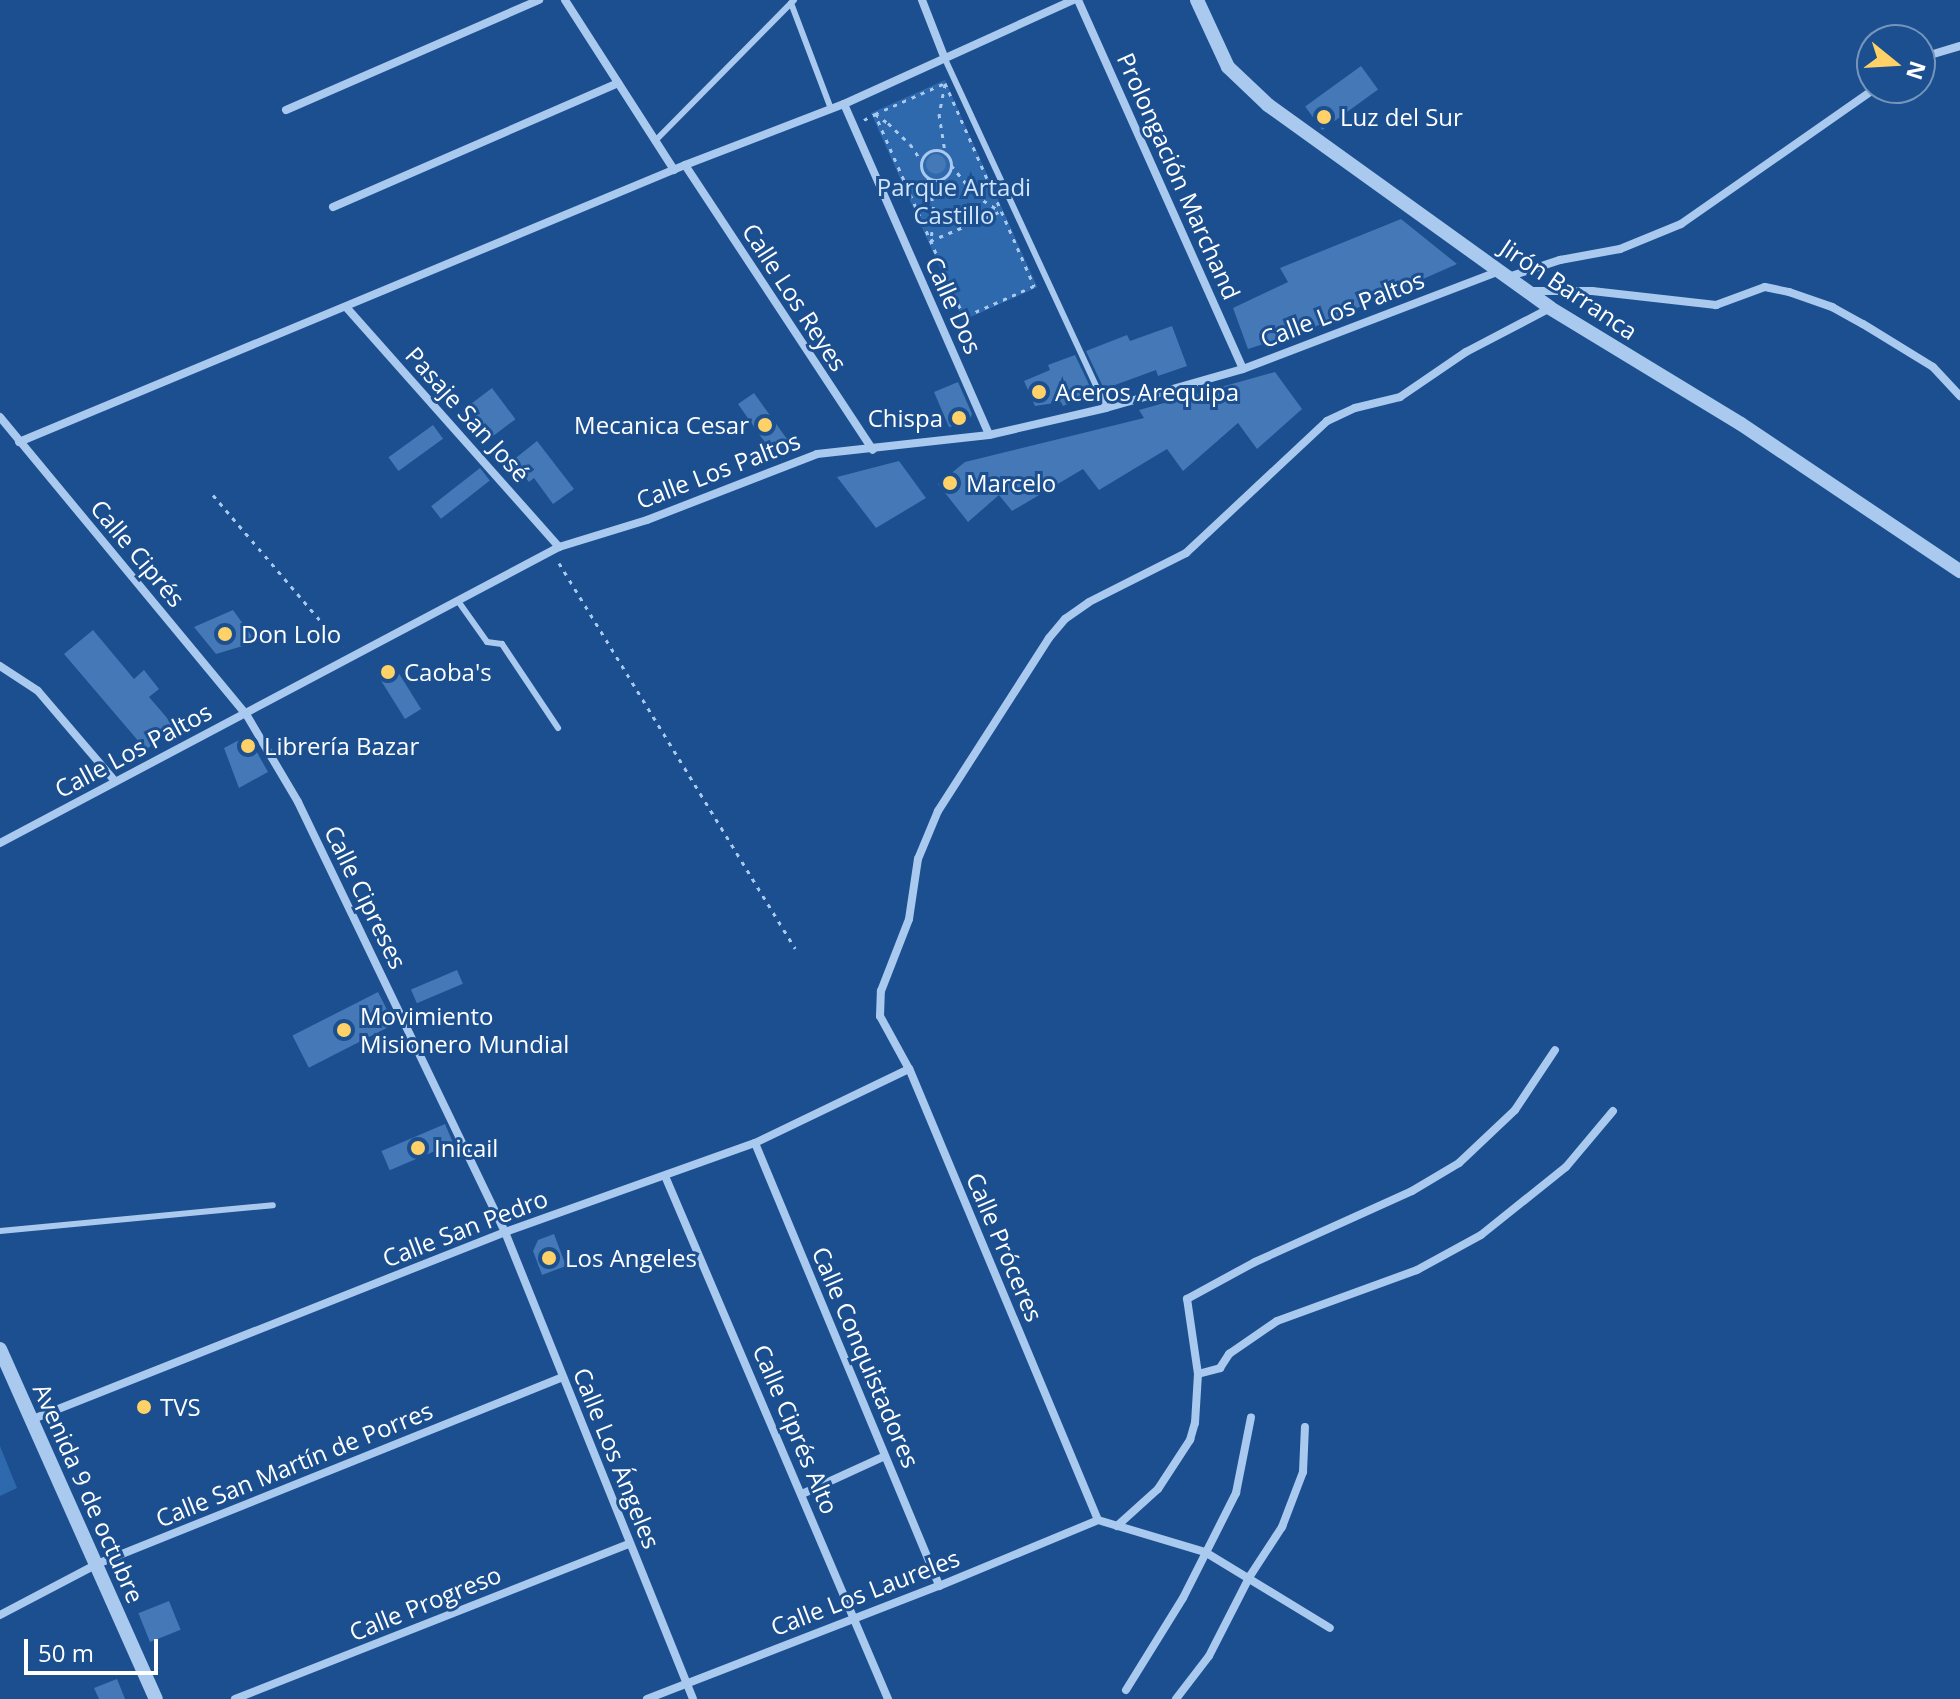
<!DOCTYPE html>
<meta charset="utf-8">
<style>
body{margin:0}
#map{position:relative;width:1960px;height:1699px;overflow:hidden;background:#1b4f8f;font-family:"Open Sans",sans-serif}
div>[style]{position:absolute}
.green>*{inset:0;background:#2e69ad;transform-origin:0 0}
.building>*{inset:0;background:#4478b7;transform-origin:0 0}
.round{border-radius:50%}
.path>*{height:3px;margin-top:-1.5px;transform-origin:0;background:repeating-linear-gradient(90deg,#a9c9ee 0 4px,transparent 0 10px)}
.path>.ring{margin:-1.5px;padding:0;box-sizing:content-box;background:none;border:3px solid #a9c9ee;border-radius:50%}
.service>*{height:6px;margin:-3px;padding:0 3px;transform-origin:3px;border-radius:3px;background:#a9c9ee}
.minor>*{height:8px;margin:-4px;padding:0 4px;transform-origin:4px;border-radius:4px;background:#a9c9ee}
.tertiary>*{height:14px;margin:-7px;padding:0 7px;transform-origin:7px;border-radius:7px;background:#a9c9ee}
.dots>*{width:22px;height:22px;translate:-50% -50%;box-sizing:border-box;border:4px solid #1b4f8f;border-radius:50%}
span{translate:-50% -50%;white-space:nowrap;text-align:center;line-height:1.15;-webkit-text-stroke:6px #1b4f8f;paint-order:stroke}
.poi-label{font-size:24px;color:#fff}
.left{translate:0 -50%;text-align:left}
.right{translate:-100% -50%;text-align:right}
.street-label{font-size:24px;color:#fff}
.park-label{font-size:24px;color:#cfe3fa}
.north{position:absolute;left:1856px;top:24px;width:80px;height:80px;box-sizing:border-box;background:#1b4f8f;border:2px solid #7695bc;border-radius:50%;rotate:108deg;font-size:22px;font-weight:700;line-height:32px;text-align:center;color:#fff}
.north::after{content:'';display:block;margin:auto;width:28px;height:36px;background:#ffd166;clip-path:polygon(50% 0,100% 100%,50% 72%,0 100%)}
.scale{position:absolute;left:24px;top:1639px;width:134px;height:36px;box-sizing:border-box;border:4px solid #fff;border-top:0;padding-left:10px;font-size:24px;line-height:28px;white-space:nowrap;color:#fff;-webkit-text-stroke:6px #1b4f8f;paint-order:stroke}
</style>
<div id="map">
<div class="green">
<i style="left:945px;top:80px;width:227px;height:81px;rotate:66deg"></i>
<i style="clip-path:polygon(0 1446px,17px 1488px,0 1496px)"></i>
</div>
<div class="building">
<i style="left:1361px;top:66px;width:29px;height:69px;rotate:54deg"></i>
<i class="round" style="left:926px;top:154px;width:20px;height:20px"></i>
<i style="clip-path:polygon(1401px 219px,1457px 264px,1312px 328px,1248px 349px,1233px 308px,1288px 282px,1280px 268px)"></i>
<i style="clip-path:polygon(1172px 326px,1187px 366px,1158px 376px,1156px 370px,1104px 389px,1086px 351px,1127px 335px,1130px 341px)"></i>
<i style="clip-path:polygon(1075px 355px,1093px 393px,1063px 406px,1061px 402px,1035px 406px,1024px 381px,1050px 370px,1048px 365px)"></i>
<i style="clip-path:polygon(1275px 372px,1302px 409px,1257px 449px,1238px 423px,1183px 471px,1167px 449px,1099px 490px,1083px 469px,1012px 511px,999px 495px,968px 522px,938px 484px,965px 462px,1144px 418px,1139px 410px)"></i>
<i style="clip-path:polygon(958px 382px,972px 414px,967px 424px,949px 427px,934px 392px)"></i>
<i style="left:492px;top:388px;width:39px;height:31px;rotate:53deg"></i>
<i style="clip-path:polygon(754px 393px,792px 446px,769px 448px,738px 404px)"></i>
<i style="left:433px;top:425px;width:17px;height:55px;rotate:54deg"></i>
<i style="clip-path:polygon(537px 441px,574px 489px,553px 504px,534px 478px,529px 482px,512px 461px)"></i>
<i style="clip-path:polygon(899px 461px,926px 498px,876px 528px,837px 477px)"></i>
<i style="left:480px;top:468px;width:16px;height:62px;rotate:52deg"></i>
<i style="clip-path:polygon(233px 610px,256px 642px,216px 654px,194px 627px)"></i>
<i style="clip-path:polygon(93px 630px,134px 679px,144px 670px,159px 689px,149px 697px,174px 726px,146px 750px,64px 654px)"></i>
<i style="left:393px;top:664px;width:53px;height:19px;rotate:58deg"></i>
<i style="clip-path:polygon(243px 738px,250px 740px,268px 772px,239px 788px,224px 748px)"></i>
<i style="left:457px;top:970px;width:15px;height:50px;rotate:67deg"></i>
<i style="left:378px;top:992px;width:36px;height:96px;rotate:63deg"></i>
<i style="left:445px;top:1124px;width:21px;height:69px;rotate:67deg"></i>
<i style="clip-path:polygon(554px 1234px,566px 1266px,542px 1275px,533px 1251px,538px 1240px)"></i>
<i style="left:169px;top:1601px;width:31px;height:33px;rotate:68deg"></i>
<i style="clip-path:polygon(117px 1679px,125px 1699px,99px 1699px,94px 1688px)"></i>
</div>
<div class="path">
<i style="left:945px;top:83px;width:222px;rotate:66.3deg"></i>
<i style="left:1034px;top:286px;width:77px;rotate:156.1deg"></i>
<i style="left:964px;top:317px;width:222px;rotate:-113.7deg"></i>
<i style="left:875px;top:114px;width:77px;rotate:-23.9deg"></i>
<i style="left:945px;top:84px;width:31px;rotate:101deg"></i>
<i style="left:939px;top:114px;width:38px;rotate:81deg"></i>
<i style="left:864px;top:120px;width:13px;rotate:-29deg"></i>
<i style="left:875px;top:114px;width:16px;rotate:35deg"></i>
<i style="left:888px;top:123px;width:30px;rotate:44deg"></i>
<i style="left:910px;top:144px;width:22px;rotate:56deg"></i>
<i class="ring" style="left:921px;top:150px;width:27px;height:27px"></i>
<i style="left:951px;top:165px;width:38px;rotate:51deg"></i>
<i style="left:975px;top:195px;width:30px;rotate:33deg"></i>
<i style="left:928px;top:177px;width:36px;rotate:80deg"></i>
<i style="left:934px;top:212px;width:28px;rotate:96deg"></i>
<i style="left:930px;top:241px;width:77px;rotate:-22.9deg"></i>
<i style="left:213px;top:495px;width:200px;rotate:49.5deg"></i>
<i style="left:559px;top:563px;width:452px;rotate:58.5deg"></i>
</div>
<div class="service">
<i style="left:791px;top:3px;width:113px;rotate:69.3deg"></i>
<i style="left:945px;top:59px;width:384px;rotate:65.2deg"></i>
<i style="left:655px;top:141px;width:198px;rotate:-45.4deg"></i>
<i style="left:458px;top:601px;width:50px;rotate:54.7deg"></i>
<i style="left:487px;top:642px;width:15px;rotate:8deg"></i>
<i style="left:502px;top:644px;width:101px;rotate:56.3deg"></i>
<i style="left:0;top:1231px;width:274px;rotate:-5.4deg"></i>
</div>
<div class="minor">
<i style="left:565px;top:0;width:202px;rotate:57.3deg"></i>
<i style="left:922px;top:0;width:63px;rotate:68.7deg"></i>
<i style="left:1078px;top:0;width:404px;rotate:65.9deg"></i>
<i style="left:1920px;top:58px;width:42px;rotate:-16.7deg"></i>
<i style="left:844px;top:104px;width:361px;rotate:66.3deg"></i>
<i style="left:286px;top:110px;width:276px;rotate:-23.5deg"></i>
<i style="left:685px;top:165px;width:341px;rotate:56.6deg"></i>
<i style="left:333px;top:207px;width:311px;rotate:-23.5deg"></i>
<i style="left:1508px;top:277px;width:55px;rotate:-18.1deg"></i>
<i style="left:1560px;top:260px;width:61px;rotate:-10.4deg"></i>
<i style="left:1620px;top:249px;width:66px;rotate:-22.3deg"></i>
<i style="left:1681px;top:224px;width:238px;rotate:-34.9deg"></i>
<i style="left:1529px;top:291px;width:63px"></i>
<i style="left:1592px;top:291px;width:125px;rotate:6.4deg"></i>
<i style="left:1716px;top:305px;width:52px;rotate:-20.2deg"></i>
<i style="left:1765px;top:287px;width:25px;rotate:12deg"></i>
<i style="left:1789px;top:292px;width:46px;rotate:19.2deg"></i>
<i style="left:1832px;top:307px;width:35px;rotate:29deg"></i>
<i style="left:1863px;top:324px;width:82px;rotate:31.6deg"></i>
<i style="left:1933px;top:367px;width:40px;rotate:47deg"></i>
<i style="left:346px;top:307px;width:321px;rotate:48.4deg"></i>
<i style="left:0;top:417px;width:386px;rotate:50.4deg"></i>
<i style="left:246px;top:714px;width:102px;rotate:59.4deg"></i>
<i style="left:298px;top:802px;width:477px;rotate:64.3deg"></i>
<i style="left:505px;top:1232px;width:503px;rotate:68.07deg"></i>
<i style="left:19px;top:442px;width:721px;rotate:-22.58deg"></i>
<i style="left:685px;top:165px;width:170px;rotate:-21deg"></i>
<i style="left:844px;top:104px;width:252px;rotate:-24.4deg"></i>
<i style="left:0;top:666px;width:45px;rotate:33.3deg"></i>
<i style="left:38px;top:691px;width:118px;rotate:49.5deg"></i>
<i style="left:0;top:843px;width:633px;rotate:-27.9deg"></i>
<i style="left:559px;top:547px;width:92px;rotate:-17.1deg"></i>
<i style="left:647px;top:520px;width:182px;rotate:-21.2deg"></i>
<i style="left:817px;top:454px;width:173px;rotate:-6.3deg"></i>
<i style="left:989px;top:435px;width:120px;rotate:-13deg"></i>
<i style="left:1106px;top:408px;width:142px;rotate:-15.9deg"></i>
<i style="left:1243px;top:369px;width:274px;rotate:-20.9deg"></i>
<i style="left:755px;top:1143px;width:480px;rotate:67.4deg"></i>
<i style="left:665px;top:1176px;width:569px;rotate:66.91deg"></i>
<i style="left:1198px;top:1374px;width:23px;rotate:-15deg"></i>
<i style="left:1220px;top:1368px;width:17px;rotate:-57deg"></i>
<i style="left:1229px;top:1354px;width:58px;rotate:-34.5deg"></i>
<i style="left:1277px;top:1321px;width:149px;rotate:-20deg"></i>
<i style="left:1417px;top:1270px;width:73px;rotate:-28.7deg"></i>
<i style="left:1481px;top:1235px;width:109px;rotate:-38.7deg"></i>
<i style="left:1566px;top:1167px;width:73px;rotate:-50deg"></i>
<i style="left:33px;top:1419px;width:508px;rotate:-21.61deg"></i>
<i style="left:505px;top:1232px;width:265px;rotate:-19.6deg"></i>
<i style="left:755px;top:1143px;width:171px;rotate:-25.7deg"></i>
<i style="left:802px;top:1494px;width:91px;rotate:-24.6deg"></i>
<i style="left:1098px;top:1520px;width:489px;rotate:-112.7deg"></i>
<i style="left:909px;top:1069px;width:60px;rotate:-118.7deg"></i>
<i style="left:880px;top:1016px;width:25px;rotate:-88deg"></i>
<i style="left:881px;top:991px;width:77px;rotate:-68.7deg"></i>
<i style="left:909px;top:919px;width:61px;rotate:-81.5deg"></i>
<i style="left:918px;top:859px;width:52px;rotate:-67.4deg"></i>
<i style="left:938px;top:811px;width:206px;rotate:-57.3deg"></i>
<i style="left:1049px;top:638px;width:25px;rotate:-50deg"></i>
<i style="left:1065px;top:619px;width:29px;rotate:-35deg"></i>
<i style="left:1089px;top:602px;width:109px;rotate:-26.8deg"></i>
<i style="left:1186px;top:553px;width:193px;rotate:-43.1deg"></i>
<i style="left:1327px;top:421px;width:31px;rotate:-25deg"></i>
<i style="left:1355px;top:408px;width:46px;rotate:-13.7deg"></i>
<i style="left:1400px;top:397px;width:80px;rotate:-34.3deg"></i>
<i style="left:1466px;top:352px;width:95px;rotate:-27.6deg"></i>
<i style="left:1098px;top:1520px;width:112px;rotate:16.7deg"></i>
<i style="left:1205px;top:1552px;width:146px;rotate:31.3deg"></i>
<i style="left:1117px;top:1526px;width:55px;rotate:-42.1deg"></i>
<i style="left:1158px;top:1489px;width:59px;rotate:-56.9deg"></i>
<i style="left:1190px;top:1440px;width:18px;rotate:-74deg"></i>
<i style="left:1195px;top:1423px;width:49px;rotate:-86.5deg"></i>
<i style="left:1198px;top:1374px;width:76px;rotate:-98.3deg"></i>
<i style="left:1187px;top:1299px;width:77px;rotate:-28.6deg"></i>
<i style="left:1255px;top:1262px;width:172px;rotate:-24.3deg"></i>
<i style="left:1412px;top:1191px;width:55px;rotate:-30.8deg"></i>
<i style="left:1459px;top:1163px;width:77px;rotate:-43.4deg"></i>
<i style="left:1515px;top:1110px;width:72px;rotate:-56.3deg"></i>
<i style="left:0;top:1615px;width:110px;rotate:-27.7deg"></i>
<i style="left:97px;top:1564px;width:502px;rotate:-21.86deg"></i>
<i style="left:1126px;top:1690px;width:108px;rotate:-58.2deg"></i>
<i style="left:1183px;top:1598px;width:118px;rotate:-63.2deg"></i>
<i style="left:1236px;top:1493px;width:77px;rotate:-78.8deg"></i>
<i style="left:235px;top:1699px;width:423px;rotate:-21.5deg"></i>
<i style="left:647px;top:1699px;width:313px;rotate:-21.2deg"></i>
<i style="left:939px;top:1586px;width:172px;rotate:-22.5deg"></i>
<i style="left:1176px;top:1699px;width:54px;rotate:-52.5deg"></i>
<i style="left:1209px;top:1656px;width:90px;rotate:-62.9deg"></i>
<i style="left:1250px;top:1576px;width:59px;rotate:-56.9deg"></i>
<i style="left:1282px;top:1527px;width:59px;rotate:-69.1deg"></i>
<i style="left:1303px;top:1472px;width:45px;rotate:-87.5deg"></i>
</div>
<div class="tertiary">
<i style="left:1197px;top:0;width:74px;rotate:65.2deg"></i>
<i style="left:1228px;top:67px;width:55px;rotate:43.5deg"></i>
<i style="left:1268px;top:105px;width:347px;rotate:35.7deg"></i>
<i style="left:1550px;top:308px;width:223px;rotate:31.3deg"></i>
<i style="left:1741px;top:424px;width:264px;rotate:33.9deg"></i>
<i style="left:0;top:1349px;width:383px;rotate:66deg"></i>
</div>
<div class="dots">
<i style="left:1324px;top:117px;background:#ffd166"></i>
<i style="left:1039px;top:392px;background:#ffd166"></i>
<i style="left:959px;top:418px;background:#ffd166"></i>
<i style="left:765px;top:425px;background:#ffd166"></i>
<i style="left:950px;top:483px;background:#ffd166"></i>
<i style="left:225px;top:634px;background:#ffd166"></i>
<i style="left:388px;top:672px;background:#ffd166"></i>
<i style="left:248px;top:746px;background:#ffd166"></i>
<i style="left:344px;top:1030px;background:#ffd166"></i>
<i style="left:418px;top:1148px;background:#ffd166"></i>
<i style="left:549px;top:1258px;background:#ffd166"></i>
<i style="left:144px;top:1407px;background:#ffd166"></i>
</div>
<div class="poi-label">
<span class="left" style="left:1340px;top:117px">Luz del Sur</span>
<span class="left" style="left:1055px;top:392px">Aceros Arequipa</span>
<span class="right" style="left:943px;top:418px">Chispa</span>
<span class="right" style="left:749px;top:425px">Mecanica Cesar</span>
<span class="left" style="left:966px;top:483px">Marcelo</span>
<span class="left" style="left:241px;top:634px">Don Lolo</span>
<span class="left" style="left:404px;top:672px">Caoba's</span>
<span class="left" style="left:264px;top:746px">Librería Bazar</span>
<span class="left" style="left:360px;top:1030px">Movimiento<br>Misionero Mundial</span>
<span class="left" style="left:434px;top:1148px">Inicail</span>
<span class="left" style="left:565px;top:1258px">Los Angeles</span>
<span class="left" style="left:160px;top:1407px">TVS</span>
</div>
<div class="street-label">
<span style="left:1179px;top:176px;rotate:66deg">Prolongación Marchand</span>
<span style="left:1569px;top:289px;rotate:34deg">Jirón Barranca</span>
<span style="left:795px;top:297px;rotate:57deg">Calle Los Reyes</span>
<span style="left:954px;top:305px;rotate:66deg">Calle Dos</span>
<span style="left:1342px;top:309px;rotate:-21deg">Calle Los Paltos</span>
<span style="left:468px;top:414px;rotate:48deg">Pasaje San José</span>
<span style="left:718px;top:470px;rotate:-21deg">Calle Los Paltos</span>
<span style="left:138px;top:553px;rotate:50deg">Calle Ciprés</span>
<span style="left:133px;top:750px;rotate:-28deg">Calle Los Paltos</span>
<span style="left:366px;top:897px;rotate:64deg">Calle Cipreses</span>
<span style="left:465px;top:1228px;rotate:-21deg">Calle San Pedro</span>
<span style="left:1005px;top:1247px;rotate:67deg">Calle Próceres</span>
<span style="left:866px;top:1357px;rotate:67deg">Calle Conquistadores</span>
<span style="left:796px;top:1429px;rotate:67deg">Calle Ciprés Alto</span>
<span style="left:617px;top:1458px;rotate:68deg">Calle Los Ángeles</span>
<span style="left:294px;top:1464px;rotate:-22deg">Calle San Martín de Porres</span>
<span style="left:89px;top:1493px;rotate:66deg">Avenida 9 de octubre</span>
<span style="left:865px;top:1592px;rotate:-21deg">Calle Los Laureles</span>
<span style="left:425px;top:1603px;rotate:-22deg">Calle Progreso</span>
</div>
<div class="park-label">
<span style="left:954px;top:201px">Parque Artadi<br>Castillo</span>
</div>
<div class="north">N</div>
<div class="scale">50 m</div>
</div>
